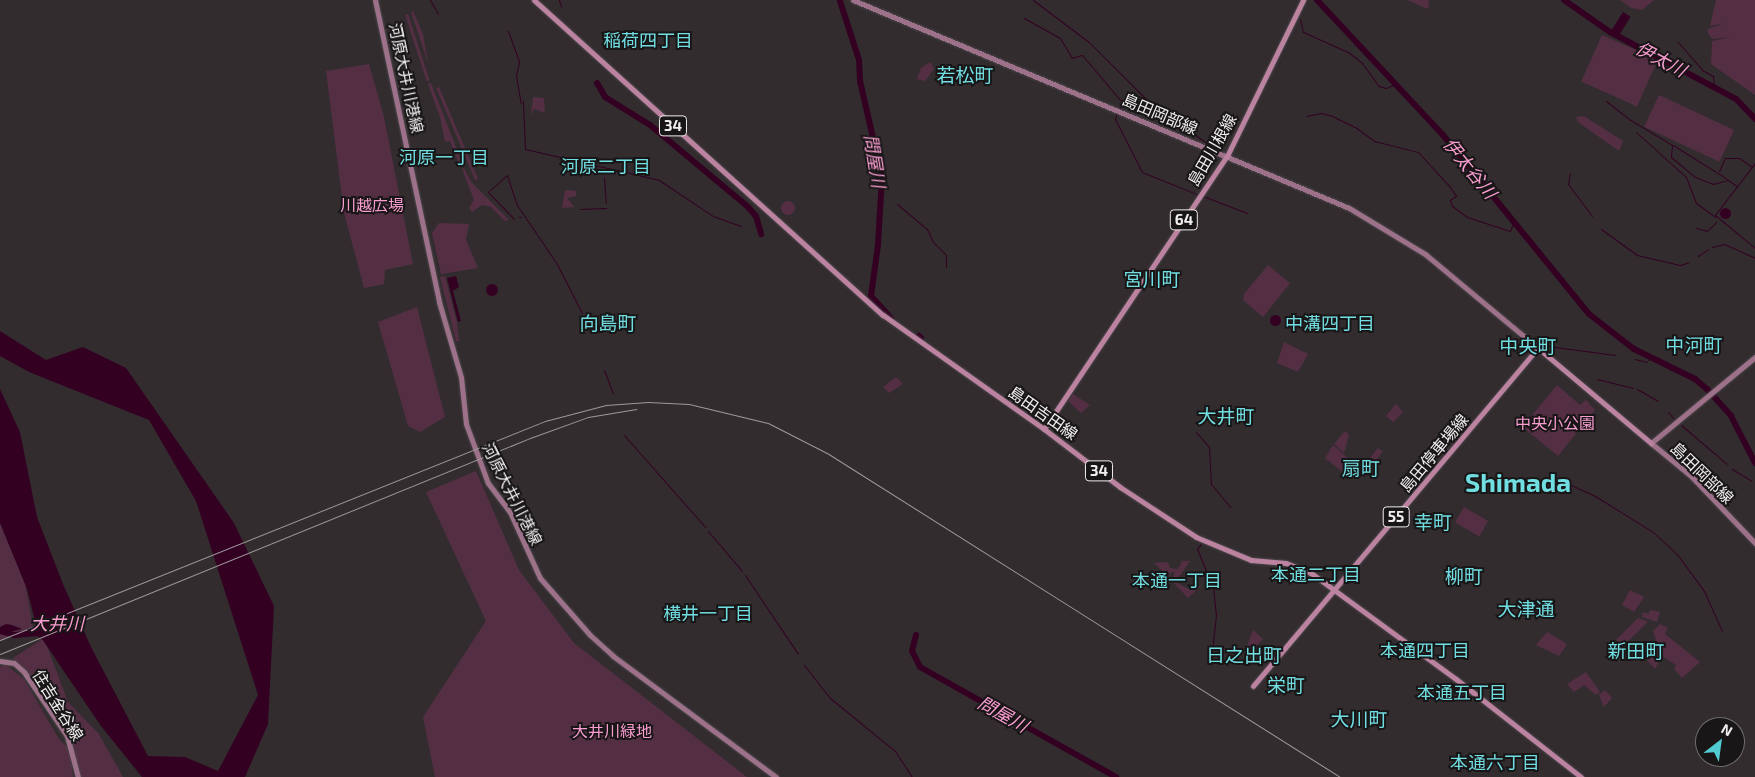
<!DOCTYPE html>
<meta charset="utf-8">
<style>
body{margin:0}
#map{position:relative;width:1755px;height:777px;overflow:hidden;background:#322c2f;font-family:"Exo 2","Noto Sans JP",sans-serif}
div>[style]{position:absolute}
.green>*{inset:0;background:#542f44;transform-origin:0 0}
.round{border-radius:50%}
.water>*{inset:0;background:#340022;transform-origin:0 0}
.stream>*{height:1px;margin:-0.5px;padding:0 0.5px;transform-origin:0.5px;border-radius:0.5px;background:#340022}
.river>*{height:6px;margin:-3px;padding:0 3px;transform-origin:3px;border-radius:3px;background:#340022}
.roads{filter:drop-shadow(0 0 1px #4d474a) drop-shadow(0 0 1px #4d474a)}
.secondary>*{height:5px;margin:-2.5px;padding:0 2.5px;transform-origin:2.5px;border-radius:2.5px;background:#9d7189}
.primary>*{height:5px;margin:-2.5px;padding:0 2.5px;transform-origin:2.5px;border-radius:2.5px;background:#bc83a1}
.rail>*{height:1px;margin:-0.5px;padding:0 0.5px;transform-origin:0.5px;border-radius:0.5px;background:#9d989a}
span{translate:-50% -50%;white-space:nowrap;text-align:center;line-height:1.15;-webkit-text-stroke:4px #181617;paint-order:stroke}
.shield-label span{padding:1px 4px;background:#181617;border:1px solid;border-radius:4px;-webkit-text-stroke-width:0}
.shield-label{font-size:15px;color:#f2eef0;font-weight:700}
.street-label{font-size:16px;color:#f2eef0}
.park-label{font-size:16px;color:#f99dd0}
.neighbourhood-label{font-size:18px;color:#71dee2}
.water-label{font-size:18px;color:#f89ccf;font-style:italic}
.quarter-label{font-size:19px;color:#71dee2}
.town-label{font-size:26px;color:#71dee2;font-weight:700}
.north{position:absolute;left:1695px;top:717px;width:50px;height:50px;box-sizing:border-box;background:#181617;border:1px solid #6f6c6e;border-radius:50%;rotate:30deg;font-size:14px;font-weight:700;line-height:20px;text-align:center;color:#f2eef0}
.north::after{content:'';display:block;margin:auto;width:18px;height:22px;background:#51ccd1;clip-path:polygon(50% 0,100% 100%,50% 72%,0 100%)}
</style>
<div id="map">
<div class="green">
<i style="clip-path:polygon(1407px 0,1427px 0,1429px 1px,1428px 9px)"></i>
<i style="clip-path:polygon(1620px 0,1654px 0,1642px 10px,1631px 8px)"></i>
<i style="clip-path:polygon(1716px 0,1755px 0,1755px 95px,1711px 64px,1712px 41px,1731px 37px,1712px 39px,1708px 33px,1708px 29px,1725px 23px,1710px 26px)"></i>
<i style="clip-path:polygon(413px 11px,423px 34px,428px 63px,411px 12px)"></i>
<i style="left:408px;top:14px;width:70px;height:3px;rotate:72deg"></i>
<i style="left:1602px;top:35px;width:61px;height:51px;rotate:24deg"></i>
<i style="clip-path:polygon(930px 62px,934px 69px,925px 81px,917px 79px,921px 68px)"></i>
<i style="clip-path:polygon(369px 64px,384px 117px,413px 264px,385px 270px,384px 284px,364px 288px,344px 213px,326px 71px)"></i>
<i style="clip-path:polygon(431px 83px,463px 165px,460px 166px,450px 141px,445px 142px,440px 117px,428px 84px)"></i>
<i style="left:439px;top:87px;width:100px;height:3px;rotate:67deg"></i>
<i style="left:1659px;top:95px;width:83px;height:35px;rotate:25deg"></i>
<i style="clip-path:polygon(533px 97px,544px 98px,545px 113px,534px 109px,531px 115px)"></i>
<i style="clip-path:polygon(1584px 116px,1623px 141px,1619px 151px,1578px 122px,1576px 117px)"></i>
<i style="clip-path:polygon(464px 168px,471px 182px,509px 220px,505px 221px,491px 207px,482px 205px,472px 212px,469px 208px,474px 200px,462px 169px)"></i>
<i style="clip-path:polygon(565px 190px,576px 191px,576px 196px,567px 198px,574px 207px,562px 208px)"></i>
<i class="round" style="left:781px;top:201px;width:14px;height:14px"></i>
<i style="clip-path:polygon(439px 223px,469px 224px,466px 240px,478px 268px,441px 274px,432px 233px)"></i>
<i style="clip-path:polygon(1268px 265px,1290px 283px,1263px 317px,1243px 300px,1244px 294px)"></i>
<i style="clip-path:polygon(445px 276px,457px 323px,459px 341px,456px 341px,440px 277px)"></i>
<i style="clip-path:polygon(417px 307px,445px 417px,420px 432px,408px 426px,378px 322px)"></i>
<i style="clip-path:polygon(1284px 342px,1308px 354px,1298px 372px,1277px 363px)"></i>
<i style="clip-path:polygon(896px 377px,903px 384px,889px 393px,883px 387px)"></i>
<i style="clip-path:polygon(1557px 385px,1580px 405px,1586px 400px,1595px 410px,1558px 456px,1525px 429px,1525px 424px)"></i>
<i style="clip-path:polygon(1073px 394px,1090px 405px,1081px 413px,1068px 401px)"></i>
<i style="clip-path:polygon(1396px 404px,1403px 412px,1393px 422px,1386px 416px)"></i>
<i style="clip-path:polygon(1345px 431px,1349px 435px,1344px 453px,1334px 444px)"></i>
<i style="clip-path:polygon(1333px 445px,1358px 467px,1349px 477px,1325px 458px)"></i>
<i style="left:1378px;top:448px;width:6px;height:20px;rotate:39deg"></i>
<i style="clip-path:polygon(476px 471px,519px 570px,574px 643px,747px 777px,435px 777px,423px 717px,486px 621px,426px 492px)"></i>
<i style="left:1464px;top:507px;width:28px;height:18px;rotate:30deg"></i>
<i style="clip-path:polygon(0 523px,25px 583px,33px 627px,0 640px)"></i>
<i style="clip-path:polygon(1182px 561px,1190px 561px,1179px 577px,1181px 581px,1177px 578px,1175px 582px,1191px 590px,1202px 585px,1188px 598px,1171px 580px,1175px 573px,1172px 572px,1169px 577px,1154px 563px,1168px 562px,1170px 568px,1178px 569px)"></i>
<i style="clip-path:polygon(1630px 590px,1644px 597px,1634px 612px,1622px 605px)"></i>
<i style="clip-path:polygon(1650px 610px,1660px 612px,1657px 622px,1642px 617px,1643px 612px,1649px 614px)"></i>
<i style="clip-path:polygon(1638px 618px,1648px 622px,1622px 647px,1616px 640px)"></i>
<i style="clip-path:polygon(1660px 624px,1668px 628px,1665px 634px,1700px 662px,1682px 678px,1674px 669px,1676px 665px,1662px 656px,1655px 669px,1647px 660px,1657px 644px,1653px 631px)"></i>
<i style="clip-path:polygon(1253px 630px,1263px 639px,1247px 656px,1245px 651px)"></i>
<i style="clip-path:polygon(1547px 632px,1567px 644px,1559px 656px,1536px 645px)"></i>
<i style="clip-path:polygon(44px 638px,68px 702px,99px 734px,123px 777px,79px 777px,73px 749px,13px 658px)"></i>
<i style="clip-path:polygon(5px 664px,24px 679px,59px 739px,70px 750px,73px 777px,0 777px,0 667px)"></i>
<i style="clip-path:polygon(1586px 672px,1600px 692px,1596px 695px,1584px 685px,1574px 692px,1567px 684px)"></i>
<i style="clip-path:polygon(1605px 690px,1612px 698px,1604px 707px,1599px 695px)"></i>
</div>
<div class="water">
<i style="left:1623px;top:12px;width:9px;height:21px;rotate:32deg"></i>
<i class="round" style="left:1719.5px;top:207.5px;width:11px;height:11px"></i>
<i style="clip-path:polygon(456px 276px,459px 287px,453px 291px,461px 321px,458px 322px,447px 278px)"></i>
<i class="round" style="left:486px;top:284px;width:12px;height:12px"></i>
<i class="round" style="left:1269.5px;top:314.5px;width:11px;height:11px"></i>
<i style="clip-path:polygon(0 331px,46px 360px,83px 347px,126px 368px,234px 523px,274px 606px,268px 724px,245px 777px,142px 777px,101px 726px,38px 633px,27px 589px,0 523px,0 389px,20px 432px,37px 517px,63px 584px,91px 647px,148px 756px,185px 757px,218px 771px,258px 695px,196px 501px,149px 420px,29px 372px,0 356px)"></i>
<i style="clip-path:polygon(6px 624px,12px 625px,22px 629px,0 634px,0 627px)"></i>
</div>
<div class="stream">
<i style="left:430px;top:0;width:16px;rotate:60deg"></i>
<i style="left:559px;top:0;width:7px;rotate:74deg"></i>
<i style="left:1033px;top:0;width:71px;rotate:37deg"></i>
<i style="left:1090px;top:43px;width:86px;rotate:45deg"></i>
<i style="left:1151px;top:104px;width:73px;rotate:35deg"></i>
<i style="left:1024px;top:18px;width:41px;rotate:29.1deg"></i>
<i style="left:1060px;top:38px;width:23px;rotate:59deg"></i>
<i style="left:1072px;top:58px;width:10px;rotate:-17deg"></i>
<i style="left:1082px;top:55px;width:62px;rotate:49.6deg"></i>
<i style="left:1122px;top:102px;width:8px;rotate:113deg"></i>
<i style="left:1300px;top:19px;width:13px;rotate:77deg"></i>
<i style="left:1303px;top:32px;width:49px;rotate:24deg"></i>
<i style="left:1348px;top:52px;width:18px;rotate:38deg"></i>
<i style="left:1362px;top:63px;width:29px;rotate:54deg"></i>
<i style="left:1379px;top:86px;width:7px;rotate:16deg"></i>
<i style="left:1386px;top:88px;width:10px;rotate:-24deg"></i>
<i style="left:508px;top:31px;width:33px;rotate:70deg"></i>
<i style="left:519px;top:62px;width:14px;rotate:102deg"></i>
<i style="left:516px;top:76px;width:28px;rotate:80deg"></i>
<i style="left:1678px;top:42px;width:37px;rotate:49deg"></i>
<i style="left:1702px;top:70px;width:13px;rotate:29deg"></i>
<i style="left:1713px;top:76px;width:12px;rotate:85deg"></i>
<i style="left:523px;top:101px;width:48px;rotate:87.6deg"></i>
<i style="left:525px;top:149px;width:138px;rotate:13deg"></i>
<i style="left:659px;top:180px;width:65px;rotate:33.7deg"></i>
<i style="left:713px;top:216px;width:30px;rotate:20deg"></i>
<i style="left:1606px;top:101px;width:29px;rotate:38deg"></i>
<i style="left:1629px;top:119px;width:50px;rotate:31.2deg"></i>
<i style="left:1672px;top:145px;width:12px;rotate:95deg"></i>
<i style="left:1671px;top:157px;width:31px;rotate:40deg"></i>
<i style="left:1695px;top:177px;width:19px;rotate:21deg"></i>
<i style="left:1713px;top:184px;width:16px;rotate:-15deg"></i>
<i style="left:1728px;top:180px;width:11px;rotate:34deg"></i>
<i style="left:1117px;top:113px;width:6px;rotate:108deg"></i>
<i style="left:1115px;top:119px;width:59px;rotate:63deg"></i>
<i style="left:1142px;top:172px;width:61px;rotate:22deg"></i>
<i style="left:1306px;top:116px;width:15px;rotate:-11deg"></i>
<i style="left:1321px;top:113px;width:11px;rotate:15deg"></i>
<i style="left:1332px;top:116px;width:25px;rotate:26deg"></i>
<i style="left:1355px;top:127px;width:24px;rotate:36deg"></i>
<i style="left:1374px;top:141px;width:45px;rotate:14deg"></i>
<i style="left:1418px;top:152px;width:47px;rotate:47.6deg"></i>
<i style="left:1450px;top:187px;width:11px;rotate:56deg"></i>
<i style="left:1456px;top:196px;width:7px;rotate:146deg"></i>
<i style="left:1450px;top:200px;width:6px;rotate:72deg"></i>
<i style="left:1452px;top:206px;width:19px;rotate:36deg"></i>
<i style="left:1467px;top:217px;width:45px;rotate:18deg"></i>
<i style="left:1510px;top:231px;width:11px;rotate:-68deg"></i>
<i style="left:1636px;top:132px;width:67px;rotate:42deg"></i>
<i style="left:1686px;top:177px;width:28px;rotate:69deg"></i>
<i style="left:1696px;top:203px;width:24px;rotate:36deg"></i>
<i style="left:1673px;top:145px;width:64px;rotate:32.2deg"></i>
<i style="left:1755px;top:163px;width:66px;rotate:127.6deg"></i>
<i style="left:1715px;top:215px;width:52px;rotate:39.5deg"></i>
<i style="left:1719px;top:171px;width:14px;rotate:-65deg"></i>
<i style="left:1725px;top:158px;width:14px"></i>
<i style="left:1739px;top:158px;width:16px;rotate:35deg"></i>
<i style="left:1570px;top:173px;width:11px;rotate:100deg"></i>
<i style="left:1568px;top:184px;width:40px;rotate:53deg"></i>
<i style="left:604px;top:177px;width:26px;rotate:86deg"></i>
<i style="left:1203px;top:196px;width:47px;rotate:21.1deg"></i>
<i style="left:897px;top:204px;width:39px;rotate:40deg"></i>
<i style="left:927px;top:229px;width:14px;rotate:65deg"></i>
<i style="left:933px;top:242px;width:18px;rotate:45deg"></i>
<i style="left:946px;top:255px;width:12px;rotate:90deg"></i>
<i style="left:580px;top:209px;width:26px;rotate:-2deg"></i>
<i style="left:519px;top:217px;width:2px"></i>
<i style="left:514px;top:219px;width:37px;rotate:-134deg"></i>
<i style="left:488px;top:192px;width:25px;rotate:-42deg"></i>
<i style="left:507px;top:175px;width:32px;rotate:72deg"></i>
<i style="left:517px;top:205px;width:71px;rotate:55.9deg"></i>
<i style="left:557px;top:264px;width:55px;rotate:63deg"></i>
<i style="left:1696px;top:228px;width:11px;rotate:15deg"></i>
<i style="left:1707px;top:231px;width:13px;rotate:-45deg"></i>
<i style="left:1601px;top:229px;width:44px;rotate:35.8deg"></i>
<i style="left:1637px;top:255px;width:44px;rotate:13.1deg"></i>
<i style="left:1680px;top:265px;width:9px;rotate:-18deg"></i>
<i style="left:1712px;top:247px;width:12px;rotate:-14deg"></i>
<i style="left:1724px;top:244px;width:34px;rotate:24deg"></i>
<i style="left:1698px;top:256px;width:12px;rotate:-35deg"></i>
<i style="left:1547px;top:346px;width:69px;rotate:7.5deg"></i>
<i style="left:1635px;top:359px;width:12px;rotate:14deg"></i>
<i style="left:1648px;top:360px;width:4px;rotate:-56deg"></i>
<i style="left:604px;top:370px;width:25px;rotate:69deg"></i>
<i style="left:1597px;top:379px;width:37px;rotate:14deg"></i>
<i style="left:1637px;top:389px;width:24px;rotate:30deg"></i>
<i style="left:1668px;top:412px;width:9px;rotate:49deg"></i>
<i style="left:1681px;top:425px;width:60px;rotate:40.3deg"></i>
<i style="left:1196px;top:432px;width:20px;rotate:49deg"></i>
<i style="left:1209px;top:447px;width:37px;rotate:87deg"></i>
<i style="left:1211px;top:484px;width:30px;rotate:50deg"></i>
<i style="left:624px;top:435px;width:123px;rotate:48.6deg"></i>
<i style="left:1732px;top:469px;width:23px;rotate:31deg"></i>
<i style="left:1551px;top:476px;width:48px;rotate:24.4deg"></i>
<i style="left:1595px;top:496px;width:68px;rotate:31.8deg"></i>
<i style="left:1653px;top:532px;width:33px;rotate:43deg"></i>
<i style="left:1677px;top:554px;width:46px;rotate:53.9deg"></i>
<i style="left:1704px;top:591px;width:44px;rotate:65.8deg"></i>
<i style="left:708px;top:531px;width:52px;rotate:49.6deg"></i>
<i style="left:1201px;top:544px;width:6px;rotate:129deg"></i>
<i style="left:1197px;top:549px;width:41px;rotate:67.2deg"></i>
<i style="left:1213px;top:587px;width:28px;rotate:84deg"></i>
<i style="left:1216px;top:615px;width:45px;rotate:96.3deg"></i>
<i style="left:745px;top:575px;width:95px;rotate:56.1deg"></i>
<i style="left:804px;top:665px;width:42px;rotate:51.8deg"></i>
<i style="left:830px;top:698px;width:84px;rotate:39.2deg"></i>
<i style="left:895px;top:751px;width:31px;rotate:57deg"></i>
</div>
<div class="river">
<i style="left:1317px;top:0;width:185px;rotate:47deg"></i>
<i style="left:1443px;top:135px;width:231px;rotate:50.8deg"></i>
<i style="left:1589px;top:314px;width:57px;rotate:37.9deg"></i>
<i style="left:1634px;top:349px;width:68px;rotate:26.2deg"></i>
<i style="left:1695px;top:379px;width:16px;rotate:40deg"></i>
<i style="left:1707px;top:389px;width:36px;rotate:48deg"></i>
<i style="left:1731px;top:416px;width:53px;rotate:62.9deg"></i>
<i style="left:1564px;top:0;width:56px;rotate:34.8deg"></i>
<i style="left:1610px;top:32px;width:143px;rotate:28deg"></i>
<i style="left:1736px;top:99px;width:28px;rotate:46deg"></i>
<i style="left:840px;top:1px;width:62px;rotate:72.1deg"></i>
<i style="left:859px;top:60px;width:21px;rotate:87deg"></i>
<i style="left:860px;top:81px;width:98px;rotate:77.1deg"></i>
<i style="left:882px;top:177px;width:68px;rotate:93.4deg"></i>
<i style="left:878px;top:245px;width:51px;rotate:97.8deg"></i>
<i style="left:871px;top:296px;width:30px;rotate:48deg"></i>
<i style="left:597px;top:83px;width:16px;rotate:60deg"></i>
<i style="left:605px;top:97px;width:53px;rotate:31.9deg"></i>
<i style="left:650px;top:125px;width:126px;rotate:39.9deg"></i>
<i style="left:747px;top:206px;width:13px;rotate:48deg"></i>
<i style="left:756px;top:216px;width:19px;rotate:74deg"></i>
<i style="left:919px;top:336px;width:3px;rotate:45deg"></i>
<i style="left:0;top:631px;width:15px;rotate:16deg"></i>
<i style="left:14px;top:635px;width:24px;rotate:-5deg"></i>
<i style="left:38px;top:633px;width:7px;rotate:34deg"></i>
<i style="left:916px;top:635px;width:16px;rotate:104deg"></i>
<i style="left:912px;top:651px;width:18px;rotate:63deg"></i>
<i style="left:920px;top:667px;width:225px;rotate:29.3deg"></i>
</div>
<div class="roads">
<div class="secondary">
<i style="left:375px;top:0;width:309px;rotate:78deg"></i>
<i style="left:439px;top:302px;width:78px;rotate:73.7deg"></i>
<i style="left:461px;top:377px;width:47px;rotate:83.9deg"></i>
<i style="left:466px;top:424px;width:63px;rotate:69.6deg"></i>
<i style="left:488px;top:483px;width:36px;rotate:53deg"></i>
<i style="left:510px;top:512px;width:72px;rotate:65.6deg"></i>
<i style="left:540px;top:578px;width:76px;rotate:48.7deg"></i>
<i style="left:590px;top:635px;width:31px;rotate:42deg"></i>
<i style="left:613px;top:656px;width:203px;rotate:36.6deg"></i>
<i style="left:853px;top:0;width:538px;rotate:22.75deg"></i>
<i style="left:1349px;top:208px;width:89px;rotate:31.2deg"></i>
<i style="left:1425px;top:254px;width:147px;rotate:39.8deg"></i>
<i style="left:1755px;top:357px;width:135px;rotate:140.4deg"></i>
<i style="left:1651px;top:443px;width:52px;rotate:39.5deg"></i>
<i style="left:1691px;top:476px;width:93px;rotate:46.3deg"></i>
<i style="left:0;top:661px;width:14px;rotate:8deg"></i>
<i style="left:14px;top:663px;width:13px;rotate:42deg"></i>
<i style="left:24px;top:672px;width:77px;rotate:56.1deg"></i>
<i style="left:67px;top:736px;width:42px;rotate:75deg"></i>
</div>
<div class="primary">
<i style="left:534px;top:0;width:470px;rotate:42.1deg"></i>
<i style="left:883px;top:315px;width:197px;rotate:35.3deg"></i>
<i style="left:1044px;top:429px;width:96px;rotate:37.3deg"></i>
<i style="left:1120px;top:487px;width:91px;rotate:33.3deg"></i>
<i style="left:1196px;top:537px;width:60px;rotate:22.7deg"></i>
<i style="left:1251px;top:560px;width:35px;rotate:5deg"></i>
<i style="left:1286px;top:563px;width:27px;rotate:22deg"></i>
<i style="left:1311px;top:573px;width:180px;rotate:36.2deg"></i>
<i style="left:1456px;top:679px;width:159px;rotate:38.1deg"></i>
<i style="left:1044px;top:429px;width:329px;rotate:-56.2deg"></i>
<i style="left:1227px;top:156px;width:174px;rotate:-64deg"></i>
<i style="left:1253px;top:686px;width:442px;rotate:-49.9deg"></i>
<i style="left:1538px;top:348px;width:148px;rotate:40.1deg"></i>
</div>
</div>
<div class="rail">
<i style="left:0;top:640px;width:587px;rotate:-21.89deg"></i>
<i style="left:545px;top:421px;width:63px;rotate:-14.7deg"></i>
<i style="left:606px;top:405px;width:42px;rotate:-4.1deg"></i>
<i style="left:648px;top:402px;width:41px;rotate:2.8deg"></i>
<i style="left:689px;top:404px;width:81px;rotate:13.5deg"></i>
<i style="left:768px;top:423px;width:66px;rotate:27deg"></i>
<i style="left:827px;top:453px;width:607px;rotate:32.28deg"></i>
<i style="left:0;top:654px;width:572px;rotate:-22.17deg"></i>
<i style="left:530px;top:438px;width:62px;rotate:-19.9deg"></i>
<i style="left:588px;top:417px;width:49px;rotate:-9.5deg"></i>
</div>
<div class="shield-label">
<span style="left:673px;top:126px">34</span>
<span style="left:1184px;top:220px">64</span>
<span style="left:1099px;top:471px">34</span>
<span style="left:1396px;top:517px">55</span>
</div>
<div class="street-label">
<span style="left:406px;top:78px;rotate:78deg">河原大井川港線</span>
<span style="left:1160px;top:114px;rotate:23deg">島田岡部線</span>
<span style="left:1212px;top:150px;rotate:-60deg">島田川根線</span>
<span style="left:1043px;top:413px;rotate:35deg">島田吉田線</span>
<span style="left:1434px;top:453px;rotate:-50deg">島田停車場線</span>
<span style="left:1702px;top:473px;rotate:44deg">島田岡部線</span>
<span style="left:512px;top:494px;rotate:63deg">河原大井川港線</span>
<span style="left:58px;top:705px;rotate:58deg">住吉金谷線</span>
</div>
<div class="park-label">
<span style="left:372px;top:205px">川越広場</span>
<span style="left:1555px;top:423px">中央小公園</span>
<span style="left:612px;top:731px">大井川緑地</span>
</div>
<div class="neighbourhood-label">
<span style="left:648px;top:40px">稲荷四丁目</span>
<span style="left:444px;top:157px">河原一丁目</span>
<span style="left:606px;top:166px">河原二丁目</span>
<span style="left:1330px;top:323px">中溝四丁目</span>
<span style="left:1316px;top:574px">本通二丁目</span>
<span style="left:1177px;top:580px">本通一丁目</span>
<span style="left:708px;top:613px">横井一丁目</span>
<span style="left:1425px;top:650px">本通四丁目</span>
<span style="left:1462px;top:692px">本通五丁目</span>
<span style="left:1495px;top:762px">本通六丁目</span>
</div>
<div class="water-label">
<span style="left:1661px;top:59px;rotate:28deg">伊太川</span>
<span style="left:875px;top:161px;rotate:81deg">問屋川</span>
<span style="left:1470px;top:168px;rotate:51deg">伊太谷川</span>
<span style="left:57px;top:623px">大井川</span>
<span style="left:1003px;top:714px;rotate:29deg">問屋川</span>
</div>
<div class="quarter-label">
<span style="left:965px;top:75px">若松町</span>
<span style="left:1152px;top:279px">宮川町</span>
<span style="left:608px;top:323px">向島町</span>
<span style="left:1694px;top:345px">中河町</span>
<span style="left:1528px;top:346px">中央町</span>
<span style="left:1226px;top:416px">大井町</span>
<span style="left:1361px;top:468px">扇町</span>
<span style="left:1433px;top:522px">幸町</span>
<span style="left:1464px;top:576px">柳町</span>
<span style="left:1526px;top:609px">大津通</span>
<span style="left:1636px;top:651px">新田町</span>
<span style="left:1244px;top:655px">日之出町</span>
<span style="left:1286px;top:685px">栄町</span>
<span style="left:1359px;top:719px">大川町</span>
</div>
<div class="town-label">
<span style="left:1518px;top:482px">Shimada</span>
</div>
<div class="north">N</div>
</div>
